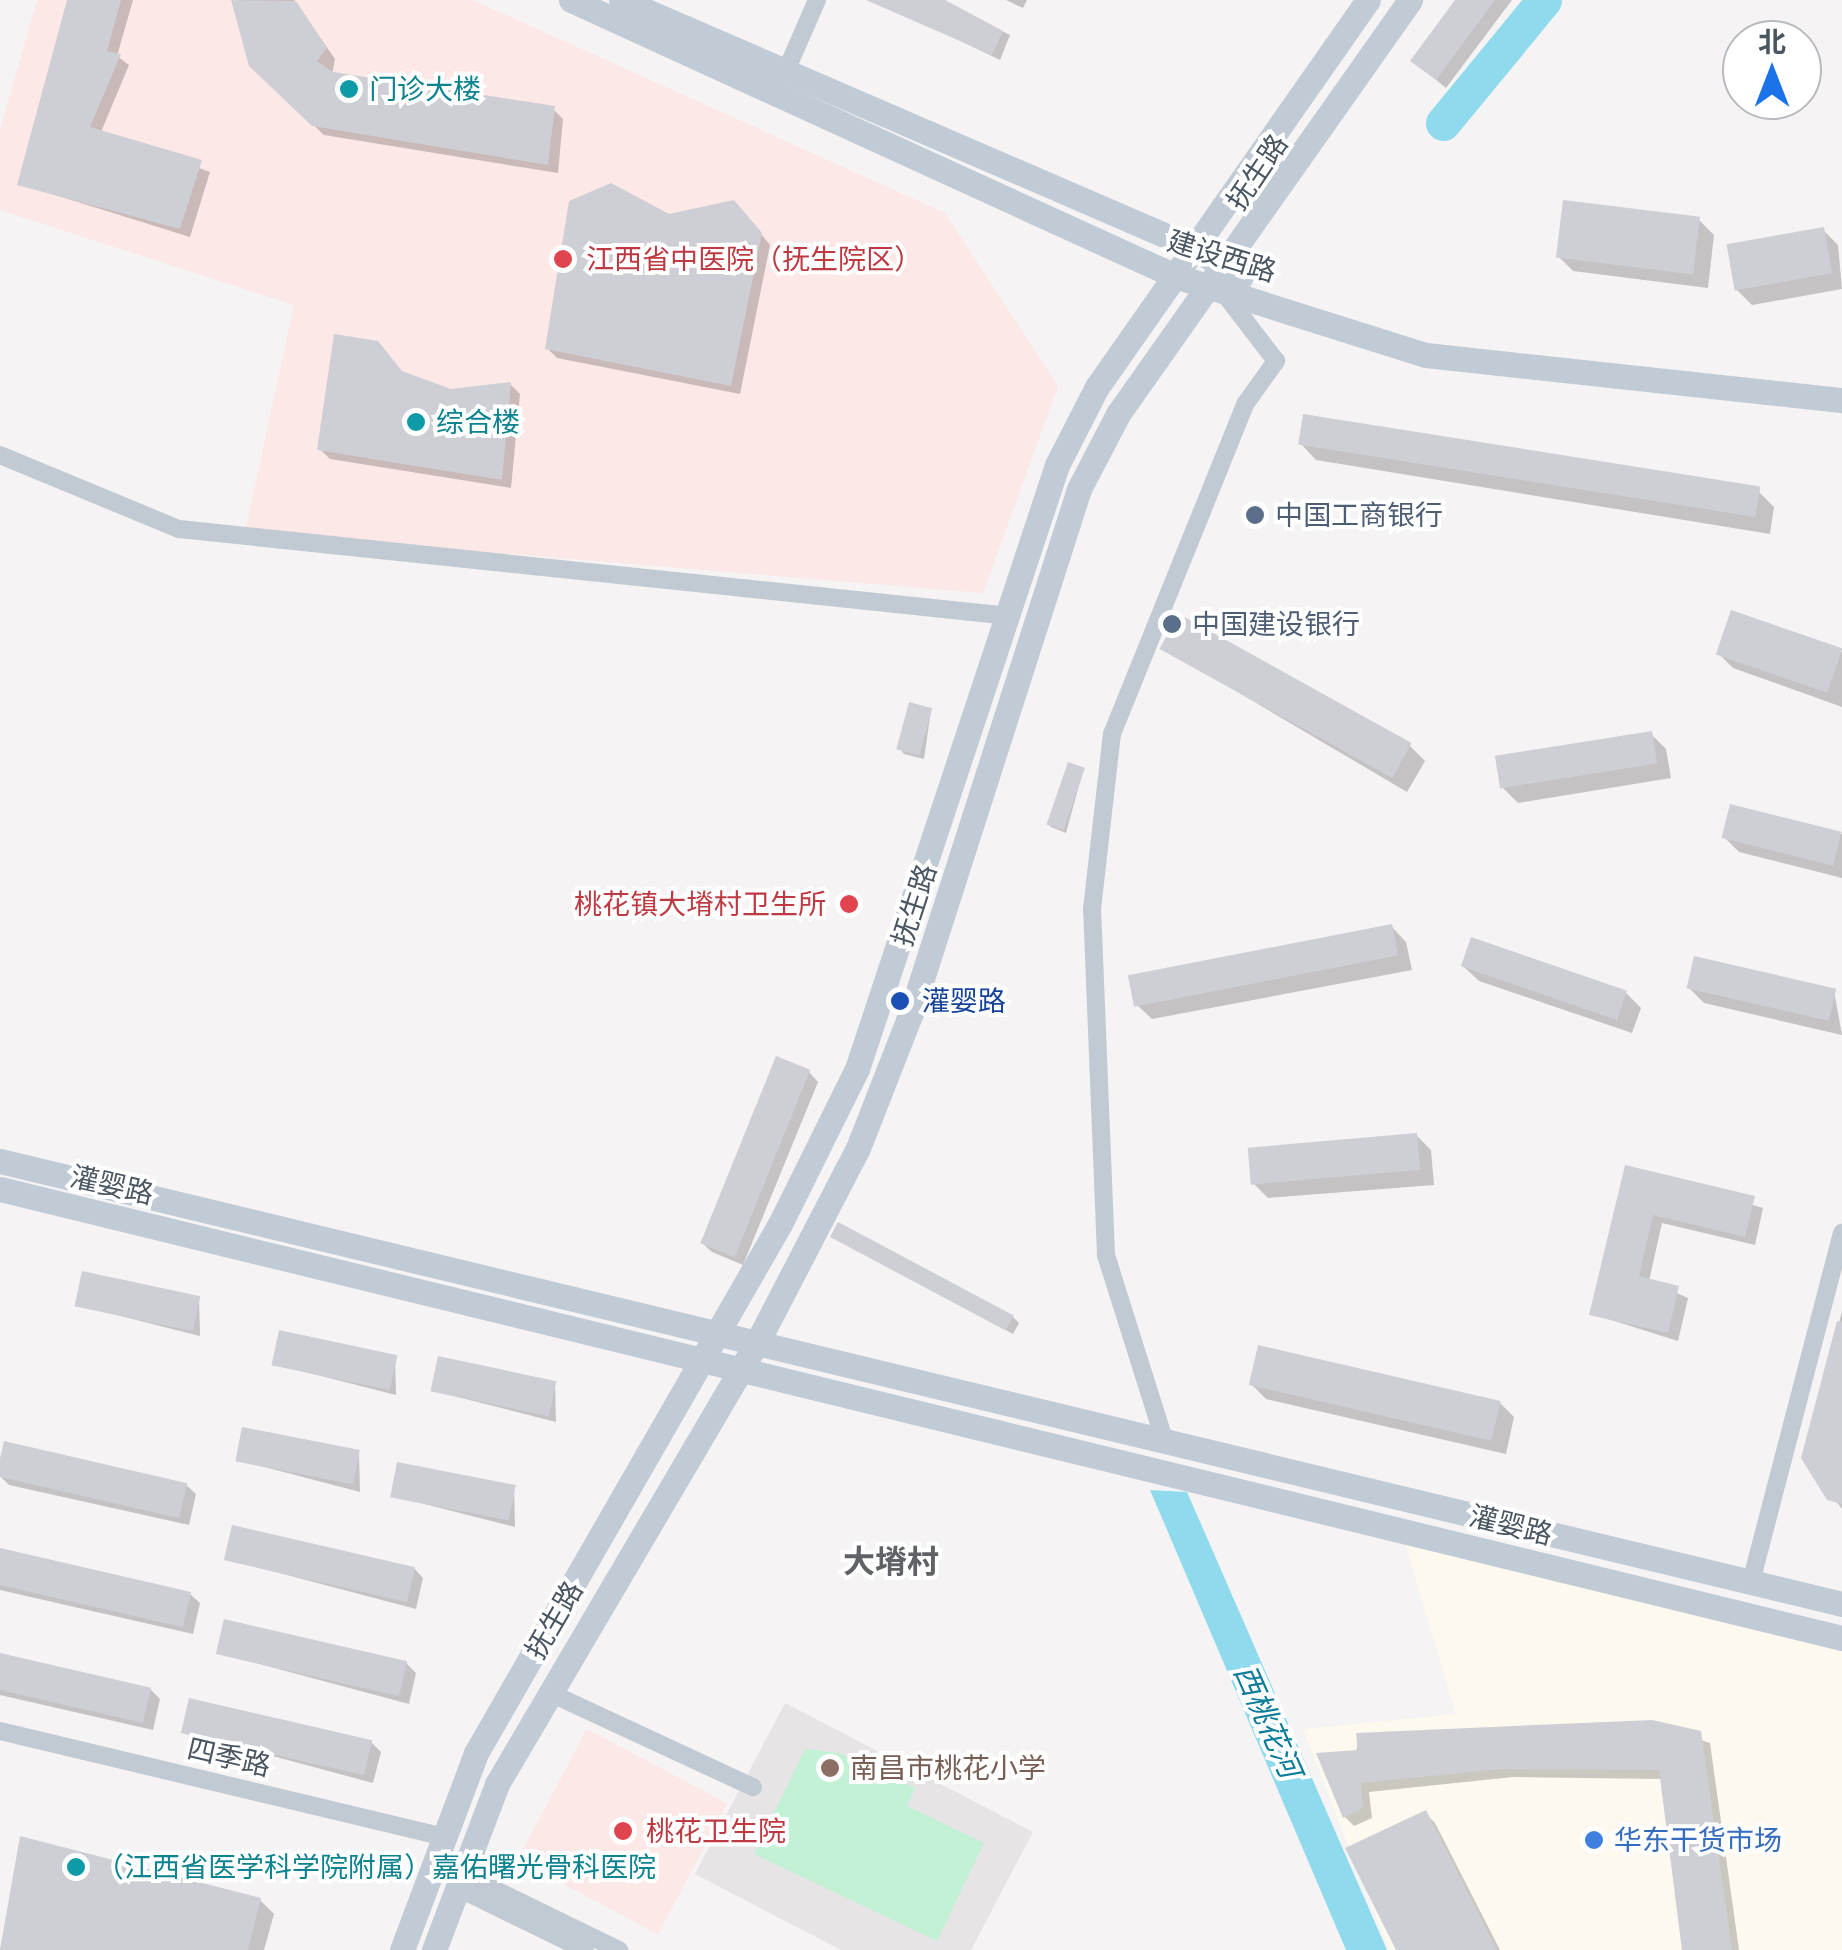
<!DOCTYPE html>
<meta charset="utf-8">
<style>
body{margin:0}
#map{position:relative;width:1842px;height:1950px;overflow:hidden;background:#f5f3f3;font-family:"PT Sans","Noto Sans SC",sans-serif}
div>[style]{position:absolute}
.commercial>*{inset:0;background:#fdf9ef}
.education>*{inset:0;background:#e6e4e5}
.medical>*{inset:0;background:#fce8e6;transform-origin:0 0}
.green>*{inset:0;background:#c3f1d5}
.water>*{inset:0;background:#90daee}
.shadow>*{inset:0;background:#0003}
.river>*{height:35px;margin:-17.5px;padding:0 17.5px;transform-origin:17.5px;border-radius:17.5px;background:#90daee}
.building>*{inset:0;background:#cdcfd5;transform-origin:0 0}
.minor>*{height:18px;margin:-9px;padding:0 9px;transform-origin:9px;border-radius:9px;background:#c1cad2}
.secondary>*{height:25px;margin:-12.5px;padding:0 12.5px;transform-origin:12.5px;border-radius:12.5px;background:#c1cbd6}
.dots>*{width:28px;height:28px;translate:-50% -50%;box-sizing:border-box;border:5px solid #fff;border-radius:50%}
span{translate:-50% -50%;white-space:nowrap;text-align:center;line-height:1.15;-webkit-text-stroke:8px #fff;paint-order:stroke}
.culture-label{font-size:28px;color:#0d838f}
.left{translate:0 -50%;text-align:left}
.street-label{font-size:28px;color:#4a5661}
.health-label{font-size:28px;color:#be3a42}
.right{translate:-100% -50%;text-align:right}
.service-label{font-size:28px;color:#4e5e75}
.transit-label{font-size:28px;color:#164399}
.education-label{font-size:28px;color:#785e54}
.shop-label{font-size:28px;color:#366cbe}
.water-label{font-size:30px;color:#0c7c9b;font-style:italic}
.quarter-label{font-size:32px;color:#5f6368;font-weight:700}
.north{position:absolute;left:1722px;top:20px;width:100px;height:100px;box-sizing:border-box;background:#fff;border:2px solid #b7bbc0;border-radius:50%;rotate:0deg;font-size:28px;font-weight:700;line-height:40px;text-align:center;color:#4a5661}
.north::after{content:'';display:block;margin:auto;width:35px;height:45px;background:#1a73e8;clip-path:polygon(50% 0,100% 100%,50% 72%,0 100%)}
</style>
<div id="map">
<div class="commercial">
<i style="clip-path:polygon(1404px 1540px,1842px 1651px,1842px 1950px,1389px 1950px,1303px 1729px,1456px 1714px)"></i>
</div>
<div class="education">
<i style="clip-path:polygon(785px 1703px,1033px 1832px,971px 1950px,841px 1950px,695px 1874px)"></i>
</div>
<div class="medical">
<i style="clip-path:polygon(37px 0,473px 0,945px 213px,1058px 386px,983px 593px,245px 532px,294px 305px,0 210px,0 129px)"></i>
<i style="left:587px;top:1729px;width:159px;height:148px;rotate:28deg"></i>
</div>
<div class="green">
<i style="clip-path:polygon(805px 1749px,839px 1753px,915px 1788px,907px 1806px,984px 1843px,937px 1941px,754px 1854px)"></i>
</div>
<div class="water">
<i style="clip-path:polygon(1150px 1490px,1187px 1492px,1387px 1950px,1346px 1950px)"></i>
</div>
<div class="shadow">
<i style="clip-path:polygon(69px 0,133px 0,117px 56px,129px 65px,101px 132px,210px 172px,190px 237px,20px 184px)"></i>
<i style="clip-path:polygon(237px 0,294px 0,335px 59px,332px 75px,553px 109px,563px 119px,558px 173px,324px 135px,251px 65px)"></i>
<i style="clip-path:polygon(876px 0,938px 0,1010px 35px,1000px 60px)"></i>
<i style="clip-path:polygon(1006px 0,1027px 0,1023px 8px)"></i>
<i style="clip-path:polygon(1458px 0,1512px 0,1446px 88px,1413px 61px)"></i>
<i style="clip-path:polygon(744px 213px,770px 245px,740px 394px,557px 358px,547px 348px)"></i>
<i style="clip-path:polygon(1699px 220px,1714px 235px,1708px 288px,1573px 271px,1558px 256px)"></i>
<i style="clip-path:polygon(1823px 230px,1838px 245px,1842px 289px,1752px 305px,1736px 289px)"></i>
<i style="clip-path:polygon(404px 375px,450px 392px,510px 384px,520px 394px,511px 488px,330px 459px,320px 449px)"></i>
<i style="clip-path:polygon(1301px 444px,1759px 492px,1774px 507px,1770px 534px,1316px 460px)"></i>
<i style="clip-path:polygon(1163px 648px,1410px 746px,1425px 761px,1407px 792px)"></i>
<i style="clip-path:polygon(1842px 652px,1842px 707px,1733px 668px,1718px 653px)"></i>
<i style="clip-path:polygon(931px 710px,924px 759px,904px 754px,900px 749px)"></i>
<i style="clip-path:polygon(1651px 734px,1666px 749px,1671px 778px,1518px 803px,1503px 788px)"></i>
<i style="clip-path:polygon(1083px 771px,1066px 833px,1051px 827px,1047px 823px)"></i>
<i style="clip-path:polygon(1842px 834px,1842px 878px,1739px 852px,1724px 837px)"></i>
<i style="clip-path:polygon(1391px 926px,1406px 942px,1412px 970px,1152px 1019px,1136px 1004px)"></i>
<i style="clip-path:polygon(1463px 966px,1626px 993px,1641px 1008px,1632px 1033px,1479px 981px)"></i>
<i style="clip-path:polygon(1689px 988px,1834px 991px,1842px 1035px,1704px 1003px)"></i>
<i style="clip-path:polygon(809px 1072px,818px 1082px,743px 1265px,712px 1252px,702px 1243px)"></i>
<i style="clip-path:polygon(1416px 1135px,1431px 1150px,1434px 1185px,1268px 1198px,1253px 1183px)"></i>
<i style="clip-path:polygon(1627px 1168px,1763px 1208px,1755px 1245px,1662px 1223px,1649px 1281px,1688px 1298px,1678px 1341px,1592px 1314px)"></i>
<i style="clip-path:polygon(833px 1236px,1012px 1316px,1019px 1323px,1013px 1334px)"></i>
<i style="clip-path:polygon(199px 1298px,200px 1336px,77px 1305px)"></i>
<i style="clip-path:polygon(1842px 1311px,1842px 1509px,1804px 1458px)"></i>
<i style="clip-path:polygon(395px 1357px,396px 1395px,274px 1364px)"></i>
<i style="clip-path:polygon(555px 1383px,556px 1422px,434px 1391px)"></i>
<i style="clip-path:polygon(1251px 1384px,1499px 1402px,1514px 1417px,1506px 1454px,1266px 1399px)"></i>
<i style="clip-path:polygon(6px 1444px,186px 1485px,196px 1494px,189px 1525px,9px 1485px,0 1476px)"></i>
<i style="clip-path:polygon(359px 1454px,360px 1492px,238px 1460px)"></i>
<i style="clip-path:polygon(514px 1488px,515px 1527px,393px 1496px)"></i>
<i style="clip-path:polygon(0 1550px,190px 1594px,200px 1603px,193px 1634px,0 1590px)"></i>
<i style="clip-path:polygon(227px 1559px,414px 1568px,423px 1578px,416px 1609px)"></i>
<i style="clip-path:polygon(219px 1653px,406px 1663px,416px 1673px,409px 1704px)"></i>
<i style="clip-path:polygon(0 1655px,150px 1689px,160px 1699px,153px 1730px,0 1695px)"></i>
<i style="clip-path:polygon(1652px 1723px,1710px 1743px,1739px 1950px,1685px 1950px,1662px 1779px,1513px 1777px,1369px 1792px,1372px 1818px,1354px 1826px,1345px 1817px,1359px 1736px)"></i>
<i style="clip-path:polygon(184px 1732px,371px 1742px,381px 1752px,373px 1783px)"></i>
<i style="clip-path:polygon(1425px 1813px,1435px 1823px,1500px 1950px,1399px 1950px)"></i>
<i style="clip-path:polygon(22px 1839px,260px 1900px,274px 1914px,264px 1950px,0 1950px)"></i>
</div>
<div class="river">
<i style="left:1443px;top:123px;width:159px;rotate:-50.6deg"></i>
</div>
<div class="building">
<i style="clip-path:polygon(67px 0,121px 0,107px 51px,121px 54px,90px 127px,202px 160px,180px 229px,17px 185px)"></i>
<i style="clip-path:polygon(231px 0,296px 1px,327px 48px,317px 61px,333px 72px,555px 106px,548px 165px,312px 126px,249px 66px)"></i>
<i style="clip-path:polygon(866px 0,945px 0,1003px 31px,992px 55px)"></i>
<i style="clip-path:polygon(1455px 0,1495px 0,1436px 80px,1410px 61px)"></i>
<i style="clip-path:polygon(611px 183px,669px 214px,734px 200px,762px 233px,731px 386px,545px 349px,569px 201px)"></i>
<i style="left:1563px;top:200px;width:138px;height:58px;rotate:7deg"></i>
<i style="left:1824px;top:227px;width:47px;height:99px;rotate:80deg"></i>
<i style="clip-path:polygon(334px 334px,378px 341px,402px 371px,451px 389px,511px 382px,502px 480px,317px 450px)"></i>
<i style="left:1303px;top:414px;width:463px;height:31px;rotate:9deg"></i>
<i style="left:1731px;top:610px;width:118px;height:47px;rotate:19deg"></i>
<i style="left:1179px;top:614px;width:266px;height:40px;rotate:29deg"></i>
<i style="left:909px;top:702px;width:24px;height:49px;rotate:15deg"></i>
<i style="left:1652px;top:731px;width:33px;height:159px;rotate:81deg"></i>
<i style="left:1068px;top:762px;width:18px;height:66px;rotate:19deg"></i>
<i style="left:1730px;top:804px;width:115px;height:35px;rotate:14deg"></i>
<i style="left:1392px;top:924px;width:32px;height:269px;rotate:79deg"></i>
<i style="left:1471px;top:937px;width:165px;height:31px;rotate:19deg"></i>
<i style="left:1694px;top:956px;width:146px;height:33px;rotate:13deg"></i>
<i style="left:776px;top:1056px;width:37px;height:202px;rotate:22deg"></i>
<i style="left:1417px;top:1133px;width:37px;height:170px;rotate:85deg"></i>
<i style="clip-path:polygon(1625px 1165px,1755px 1196px,1745px 1237px,1653px 1215px,1639px 1276px,1679px 1286px,1668px 1333px,1589px 1315px)"></i>
<i style="left:838px;top:1222px;width:199px;height:17px;rotate:28deg"></i>
<i style="left:82px;top:1271px;width:121px;height:36px;rotate:12deg"></i>
<i style="clip-path:polygon(1837px 1321px,1842px 1322px,1842px 1504px,1827px 1500px,1801px 1458px)"></i>
<i style="left:279px;top:1330px;width:121px;height:36px;rotate:12deg"></i>
<i style="left:1258px;top:1345px;width:249px;height:41px;rotate:13deg"></i>
<i style="left:438px;top:1356px;width:121px;height:36px;rotate:12deg"></i>
<i style="left:242px;top:1427px;width:120px;height:35px;rotate:11deg"></i>
<i style="left:4px;top:1441px;width:188px;height:36px;rotate:13deg"></i>
<i style="left:397px;top:1462px;width:121px;height:36px;rotate:11deg"></i>
<i style="left:232px;top:1525px;width:188px;height:36px;rotate:13deg"></i>
<i style="left:0;top:1548px;width:196px;height:36px;rotate:13deg"></i>
<i style="left:224px;top:1619px;width:188px;height:36px;rotate:13deg"></i>
<i style="left:0;top:1653px;width:155px;height:36px;rotate:13deg"></i>
<i style="left:189px;top:1698px;width:188px;height:36px;rotate:13deg"></i>
<i style="clip-path:polygon(1652px 1720px,1701px 1731px,1732px 1950px,1682px 1950px,1659px 1770px,1502px 1769px,1361px 1783px,1363px 1808px,1343px 1818px,1316px 1753px,1358px 1750px,1356px 1733px)"></i>
<i style="clip-path:polygon(1426px 1810px,1497px 1950px,1396px 1950px,1345px 1848px)"></i>
<i style="clip-path:polygon(20px 1836px,261px 1898px,248px 1950px,0 1950px)"></i>
</div>
<div class="minor">
<i style="left:786px;top:71px;width:77px;rotate:-66.4deg"></i>
<i style="left:0;top:455px;width:194px;rotate:22.5deg"></i>
<i style="left:179px;top:529px;width:835px;rotate:5.98deg"></i>
<i style="left:1163px;top:1436px;width:190px;rotate:-107.5deg"></i>
<i style="left:1106px;top:1255px;width:346px;rotate:-92.3deg"></i>
<i style="left:1092px;top:909px;width:176px;rotate:-83.5deg"></i>
<i style="left:1112px;top:734px;width:357px;rotate:-68deg"></i>
<i style="left:1246px;top:403px;width:52px;rotate:-54.5deg"></i>
<i style="left:1276px;top:361px;width:87px;rotate:-127.5deg"></i>
<i style="left:1751px;top:1582px;width:361px;rotate:-75.4deg"></i>
<i style="left:548px;top:1692px;width:226px;rotate:24.9deg"></i>
<i style="left:0;top:1731px;width:457px;rotate:13.4deg"></i>
<i style="left:463px;top:1874px;width:174px;rotate:26deg"></i>
<i style="left:458px;top:1888px;width:141px;rotate:26deg"></i>
</div>
<div class="secondary">
<i style="left:571px;top:0;width:664px;rotate:24.56deg"></i>
<i style="left:1175px;top:276px;width:263px;rotate:17.5deg"></i>
<i style="left:1426px;top:355px;width:418px;rotate:6.2deg"></i>
<i style="left:621px;top:0;width:624px;rotate:23.4deg"></i>
<i style="left:1194px;top:248px;width:55px;rotate:31.7deg"></i>
<i style="left:0;top:1161px;width:1895px;rotate:13.52deg"></i>
<i style="left:0;top:1189px;width:1896px;rotate:13.7deg"></i>
<i style="left:402px;top:1950px;width:210px;rotate:-69.4deg"></i>
<i style="left:476px;top:1753px;width:610px;rotate:-60.12deg"></i>
<i style="left:780px;top:1224px;width:173px;rotate:-63.6deg"></i>
<i style="left:857px;top:1069px;width:636px;rotate:-71.68deg"></i>
<i style="left:1057px;top:465px;width:88px;rotate:-62.9deg"></i>
<i style="left:1097px;top:387px;width:472px;rotate:-55deg"></i>
<i style="left:434px;top:1950px;width:178px;rotate:-69.2deg"></i>
<i style="left:497px;top:1784px;width:519px;rotate:-59.53deg"></i>
<i style="left:760px;top:1337px;width:213px;rotate:-62.6deg"></i>
<i style="left:858px;top:1148px;width:145px;rotate:-68.6deg"></i>
<i style="left:911px;top:1013px;width:550px;rotate:-72.22deg"></i>
<i style="left:1079px;top:489px;width:85px;rotate:-62.5deg"></i>
<i style="left:1118px;top:414px;width:507px;rotate:-54.8deg"></i>
</div>
<div class="dots">
<i style="left:349px;top:89px;background:#0f9aa8"></i>
<i style="left:563px;top:259px;background:#e0444e"></i>
<i style="left:416px;top:422px;background:#0f9aa8"></i>
<i style="left:1255px;top:515px;background:#5c6f8a"></i>
<i style="left:1172px;top:624px;background:#5c6f8a"></i>
<i style="left:849px;top:904px;background:#e0444e"></i>
<i style="left:900px;top:1001px;background:#1a4fb4"></i>
<i style="left:830px;top:1768px;background:#8d6e63"></i>
<i style="left:623px;top:1831px;background:#e0444e"></i>
<i style="left:1594px;top:1840px;background:#3f7fe0"></i>
<i style="left:76px;top:1867px;background:#0f9aa8"></i>
</div>
<div class="culture-label">
<span class="left" style="left:369px;top:89px">门诊大楼</span>
<span class="left" style="left:436px;top:422px">综合楼</span>
<span class="left" style="left:96px;top:1867px">（江西省医学科学院附属）嘉佑曙光骨科医院</span>
</div>
<div class="street-label">
<span style="left:1257px;top:172px;rotate:-56deg">抚生路</span>
<span style="left:1222px;top:256px;rotate:17deg">建设西路</span>
<span style="left:914px;top:905px;rotate:-72deg">抚生路</span>
<span style="left:112px;top:1185px;rotate:13deg">灌婴路</span>
<span style="left:1511px;top:1525px;rotate:14deg">灌婴路</span>
<span style="left:554px;top:1620px;rotate:-60deg">抚生路</span>
<span style="left:229px;top:1757px;rotate:13deg">四季路</span>
</div>
<div class="health-label">
<span class="left" style="left:586px;top:259px">江西省中医院（抚生院区）</span>
<span class="right" style="left:826px;top:904px">桃花镇大塉村卫生所</span>
<span class="left" style="left:646px;top:1831px">桃花卫生院</span>
</div>
<div class="service-label">
<span class="left" style="left:1275px;top:515px">中国工商银行</span>
<span class="left" style="left:1192px;top:624px">中国建设银行</span>
</div>
<div class="transit-label">
<span class="left" style="left:922px;top:1001px">灌婴路</span>
</div>
<div class="education-label">
<span class="left" style="left:850px;top:1768px">南昌市桃花小学</span>
</div>
<div class="shop-label">
<span class="left" style="left:1614px;top:1840px">华东干货市场</span>
</div>
<div class="water-label">
<span style="left:1268px;top:1721px;rotate:66deg">西桃花河</span>
</div>
<div class="quarter-label">
<span style="left:891px;top:1561px">大塉村</span>
</div>
<div class="north">北</div>
</div>
